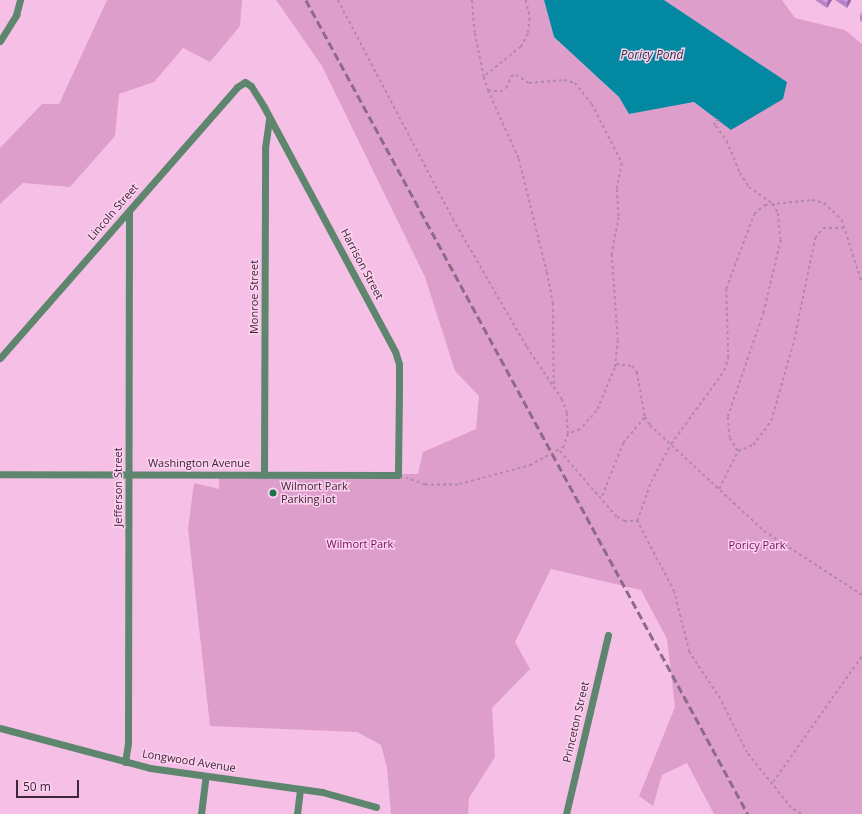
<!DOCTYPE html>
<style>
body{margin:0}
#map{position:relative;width:862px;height:814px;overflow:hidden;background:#f6c0e6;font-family:"Open Sans",sans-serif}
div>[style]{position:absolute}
.green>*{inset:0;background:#de9ecc}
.water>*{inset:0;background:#0388a2}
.path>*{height:1.5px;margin-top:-0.75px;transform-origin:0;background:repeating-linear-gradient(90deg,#b389a7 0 3px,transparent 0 6px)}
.street>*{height:7px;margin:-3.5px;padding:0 3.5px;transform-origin:3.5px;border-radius:3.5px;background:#5e866e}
.rail>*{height:2.5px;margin-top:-1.25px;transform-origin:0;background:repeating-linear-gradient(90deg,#8e6b84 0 8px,transparent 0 12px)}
.wall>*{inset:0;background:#b884c9}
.shaded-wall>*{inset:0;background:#966ba4}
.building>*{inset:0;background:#d699ea}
.dots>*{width:11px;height:11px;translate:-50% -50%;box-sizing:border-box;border:2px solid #fdd1ef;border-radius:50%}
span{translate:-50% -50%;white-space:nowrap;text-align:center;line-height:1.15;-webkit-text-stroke:3px #fdd1ef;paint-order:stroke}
.street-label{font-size:11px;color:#3b2736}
.poi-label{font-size:11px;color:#3b2736}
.left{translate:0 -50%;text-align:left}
.park-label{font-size:11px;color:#740e62}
.water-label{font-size:12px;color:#1e363d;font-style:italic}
.scale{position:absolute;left:16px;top:780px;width:63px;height:18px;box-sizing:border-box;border:2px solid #3b2736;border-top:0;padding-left:5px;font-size:12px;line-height:14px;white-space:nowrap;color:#3b2736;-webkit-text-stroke:3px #fdd1ef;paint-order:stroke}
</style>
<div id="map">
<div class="green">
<i style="clip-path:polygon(107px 0,242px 0,240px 26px,210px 62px,183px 48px,154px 82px,119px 94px,115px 136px,70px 187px,23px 183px,0 204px,0 148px,42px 104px,59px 104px)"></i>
<i style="clip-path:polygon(276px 0,544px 0,554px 37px,619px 97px,629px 114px,694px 102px,732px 130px,787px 82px,664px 0,782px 0,795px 18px,845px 30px,862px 44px,862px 814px,714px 814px,687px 763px,662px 775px,653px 806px,639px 796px,675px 707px,667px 639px,641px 590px,551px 569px,515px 642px,530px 669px,492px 708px,495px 757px,469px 798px,468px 814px,391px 814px,387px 768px,381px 745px,357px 732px,210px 726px,188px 529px,194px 483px,219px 489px,219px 475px,418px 474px,423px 452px,476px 429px,479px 396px,455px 371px,425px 277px,322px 66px)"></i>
</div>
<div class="water">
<i style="clip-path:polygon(544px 0,664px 0,787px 82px,783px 99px,731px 130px,694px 102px,629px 114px,619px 97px,554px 37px)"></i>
</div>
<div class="path">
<i style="left:338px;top:0;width:247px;rotate:62.3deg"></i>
<i style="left:453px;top:219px;width:148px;rotate:60deg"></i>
<i style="left:527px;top:347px;width:63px;rotate:56.1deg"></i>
<i style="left:562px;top:399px;width:15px;rotate:70deg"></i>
<i style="left:567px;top:413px;width:21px;rotate:87deg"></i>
<i style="left:568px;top:434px;width:14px;rotate:107deg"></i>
<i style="left:564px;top:447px;width:37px;rotate:151deg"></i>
<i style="left:532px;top:465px;width:77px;rotate:164.9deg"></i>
<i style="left:458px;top:485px;width:33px;rotate:180deg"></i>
<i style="left:425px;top:485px;width:20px;rotate:-160deg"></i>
<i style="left:472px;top:0;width:33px;rotate:85deg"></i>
<i style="left:475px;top:33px;width:45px;rotate:78.4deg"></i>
<i style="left:526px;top:0;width:18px;rotate:77deg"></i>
<i style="left:530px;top:18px;width:16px;rotate:97deg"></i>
<i style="left:528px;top:34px;width:15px;rotate:118deg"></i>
<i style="left:521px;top:47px;width:48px;rotate:141deg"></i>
<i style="left:484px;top:77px;width:14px;rotate:73deg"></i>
<i style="left:488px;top:90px;width:12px;rotate:9deg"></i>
<i style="left:500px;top:92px;width:7px;rotate:-34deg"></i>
<i style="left:506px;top:88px;width:13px;rotate:-67deg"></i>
<i style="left:511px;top:76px;width:5px;rotate:-11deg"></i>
<i style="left:516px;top:75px;width:15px;rotate:32deg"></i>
<i style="left:529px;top:83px;width:35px;rotate:-5deg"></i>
<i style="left:564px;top:80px;width:11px;rotate:15deg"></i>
<i style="left:575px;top:83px;width:27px;rotate:51deg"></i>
<i style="left:592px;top:104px;width:66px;rotate:63deg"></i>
<i style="left:622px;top:163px;width:26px;rotate:101deg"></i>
<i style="left:617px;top:189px;width:28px;rotate:86deg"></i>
<i style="left:619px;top:217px;width:38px;rotate:101deg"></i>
<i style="left:612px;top:254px;width:86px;rotate:86deg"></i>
<i style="left:618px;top:340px;width:28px;rotate:96deg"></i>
<i style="left:615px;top:368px;width:47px;rotate:112.7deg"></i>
<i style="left:597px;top:411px;width:25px;rotate:132deg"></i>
<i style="left:580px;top:430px;width:13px;rotate:162deg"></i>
<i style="left:488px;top:90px;width:76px;rotate:65.8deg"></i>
<i style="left:519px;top:159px;width:116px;rotate:76.1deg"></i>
<i style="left:547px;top:272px;width:32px;rotate:79deg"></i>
<i style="left:553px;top:303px;width:82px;rotate:89.3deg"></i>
<i style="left:719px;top:120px;width:6px;rotate:149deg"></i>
<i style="left:714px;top:123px;width:4px;rotate:56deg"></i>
<i style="left:716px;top:126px;width:19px;rotate:54deg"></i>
<i style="left:727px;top:141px;width:35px;rotate:68deg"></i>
<i style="left:740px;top:173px;width:17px;rotate:57deg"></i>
<i style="left:749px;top:187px;width:29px;rotate:35deg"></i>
<i style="left:773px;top:204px;width:10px;rotate:61deg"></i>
<i style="left:778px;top:213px;width:27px;rotate:84deg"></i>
<i style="left:781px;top:240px;width:74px;rotate:103.3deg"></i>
<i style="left:764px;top:312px;width:111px;rotate:108.9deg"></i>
<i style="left:728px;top:417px;width:21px;rotate:85deg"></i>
<i style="left:730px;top:438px;width:15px;rotate:58deg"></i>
<i style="left:738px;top:451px;width:16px;rotate:-22deg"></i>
<i style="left:753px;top:445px;width:30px;rotate:-53deg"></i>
<i style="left:771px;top:421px;width:84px;rotate:-74.1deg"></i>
<i style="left:794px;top:340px;width:104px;rotate:-78.4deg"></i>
<i style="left:815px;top:238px;width:13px;rotate:-51deg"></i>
<i style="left:823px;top:228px;width:22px"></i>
<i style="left:616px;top:364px;width:16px;rotate:7deg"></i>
<i style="left:632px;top:366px;width:8px;rotate:50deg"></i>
<i style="left:637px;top:372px;width:46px;rotate:79.9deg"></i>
<i style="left:645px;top:417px;width:9px;rotate:58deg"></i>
<i style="left:650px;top:425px;width:156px;rotate:42.9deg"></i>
<i style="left:764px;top:531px;width:117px;rotate:33.1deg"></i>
<i style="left:560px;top:451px;width:87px;rotate:49.2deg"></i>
<i style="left:617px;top:517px;width:8px;rotate:30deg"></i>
<i style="left:624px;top:521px;width:13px"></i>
<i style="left:719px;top:489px;width:42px;rotate:-63.4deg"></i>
<i style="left:602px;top:496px;width:57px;rotate:-68.4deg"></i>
<i style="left:623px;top:443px;width:34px;rotate:-50deg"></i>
<i style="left:773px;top:782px;width:154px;rotate:-54.8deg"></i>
<i style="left:801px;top:814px;width:12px;rotate:-149deg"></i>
<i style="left:791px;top:808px;width:70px;rotate:-128.7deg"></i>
<i style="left:747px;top:753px;width:60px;rotate:-116.6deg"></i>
<i style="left:720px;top:699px;width:56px;rotate:-123.4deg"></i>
<i style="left:689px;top:652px;width:62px;rotate:-104deg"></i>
<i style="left:674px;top:592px;width:80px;rotate:-117.5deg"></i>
<i style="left:637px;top:521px;width:41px;rotate:-70.3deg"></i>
<i style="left:651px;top:482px;width:43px;rotate:-62.2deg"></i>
<i style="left:671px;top:444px;width:90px;rotate:-54deg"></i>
<i style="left:724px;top:371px;width:14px;rotate:-73deg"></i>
<i style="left:728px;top:358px;width:69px;rotate:-91.7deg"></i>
<i style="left:726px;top:289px;width:80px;rotate:-69.5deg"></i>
<i style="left:754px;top:214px;width:14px;rotate:-39deg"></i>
<i style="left:765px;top:205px;width:47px;rotate:-6.1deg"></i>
<i style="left:812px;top:200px;width:12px;rotate:14deg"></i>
<i style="left:824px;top:203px;width:25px;rotate:43deg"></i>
<i style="left:842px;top:220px;width:66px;rotate:72.4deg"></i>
</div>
<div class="street">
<i style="left:0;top:41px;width:31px;rotate:-58deg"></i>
<i style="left:16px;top:15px;width:16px;rotate:-75deg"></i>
<i style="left:0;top:358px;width:360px;rotate:-48.8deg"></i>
<i style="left:237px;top:87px;width:9px;rotate:-32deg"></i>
<i style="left:245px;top:82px;width:7px;rotate:34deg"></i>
<i style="left:251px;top:86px;width:25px;rotate:58deg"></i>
<i style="left:264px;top:107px;width:277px;rotate:61.8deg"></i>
<i style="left:395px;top:351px;width:14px;rotate:73deg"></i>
<i style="left:399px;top:364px;width:26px;rotate:90deg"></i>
<i style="left:399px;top:390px;width:85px;rotate:90.7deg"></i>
<i style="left:398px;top:475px;width:398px;rotate:-179.9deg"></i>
<i style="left:264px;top:475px;width:327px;rotate:-89.8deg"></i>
<i style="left:265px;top:148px;width:28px;rotate:-82deg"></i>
<i style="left:0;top:728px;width:155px;rotate:14.9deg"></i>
<i style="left:150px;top:768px;width:174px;rotate:7.9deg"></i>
<i style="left:322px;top:792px;width:56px;rotate:15.5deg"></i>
<i style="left:125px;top:762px;width:19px;rotate:-81deg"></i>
<i style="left:128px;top:743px;width:531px;rotate:-89.89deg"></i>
<i style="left:201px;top:814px;width:38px;rotate:-83deg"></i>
<i style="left:297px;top:814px;width:25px;rotate:-83deg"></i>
<i style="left:566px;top:814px;width:184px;rotate:-76.8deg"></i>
</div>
<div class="rail">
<i style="left:306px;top:0;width:926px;rotate:61.5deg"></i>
</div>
<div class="wall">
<i style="clip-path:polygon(815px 0,832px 0,827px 8px)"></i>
<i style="clip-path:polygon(835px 0,851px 0,851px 1px,847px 8px)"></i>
<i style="clip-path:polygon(862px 11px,862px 22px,860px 20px,860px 15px)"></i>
</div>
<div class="shaded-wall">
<i style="clip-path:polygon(828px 0,832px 0,827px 8px,827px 3px)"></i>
<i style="clip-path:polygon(848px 0,851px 0,851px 1px,847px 8px,847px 2px)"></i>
</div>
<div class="building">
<i style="clip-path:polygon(822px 0,828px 0,827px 3px)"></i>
<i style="clip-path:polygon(843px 0,848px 0,847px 2px)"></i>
<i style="clip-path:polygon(862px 11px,862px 16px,860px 15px)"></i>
</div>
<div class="dots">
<i style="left:273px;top:493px;background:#187449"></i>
</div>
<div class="street-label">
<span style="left:113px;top:212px;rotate:-49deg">Lincoln Street</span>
<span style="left:362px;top:264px;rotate:62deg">Harrison Street</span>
<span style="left:254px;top:297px;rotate:-90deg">Monroe Street</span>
<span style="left:199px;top:463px">Washington Avenue</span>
<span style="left:118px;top:487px;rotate:-90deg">Jefferson Street</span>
<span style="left:576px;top:722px;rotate:-77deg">Princeton Street</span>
<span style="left:189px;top:761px;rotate:9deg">Longwood Avenue</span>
</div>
<div class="poi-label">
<span class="left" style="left:281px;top:493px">Wilmort Park<br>Parking lot</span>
</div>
<div class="park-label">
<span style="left:360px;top:544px">Wilmort Park</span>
<span style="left:757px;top:545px">Poricy Park</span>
</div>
<div class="water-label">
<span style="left:652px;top:55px">Poricy Pond</span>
</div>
<div class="scale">50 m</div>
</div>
